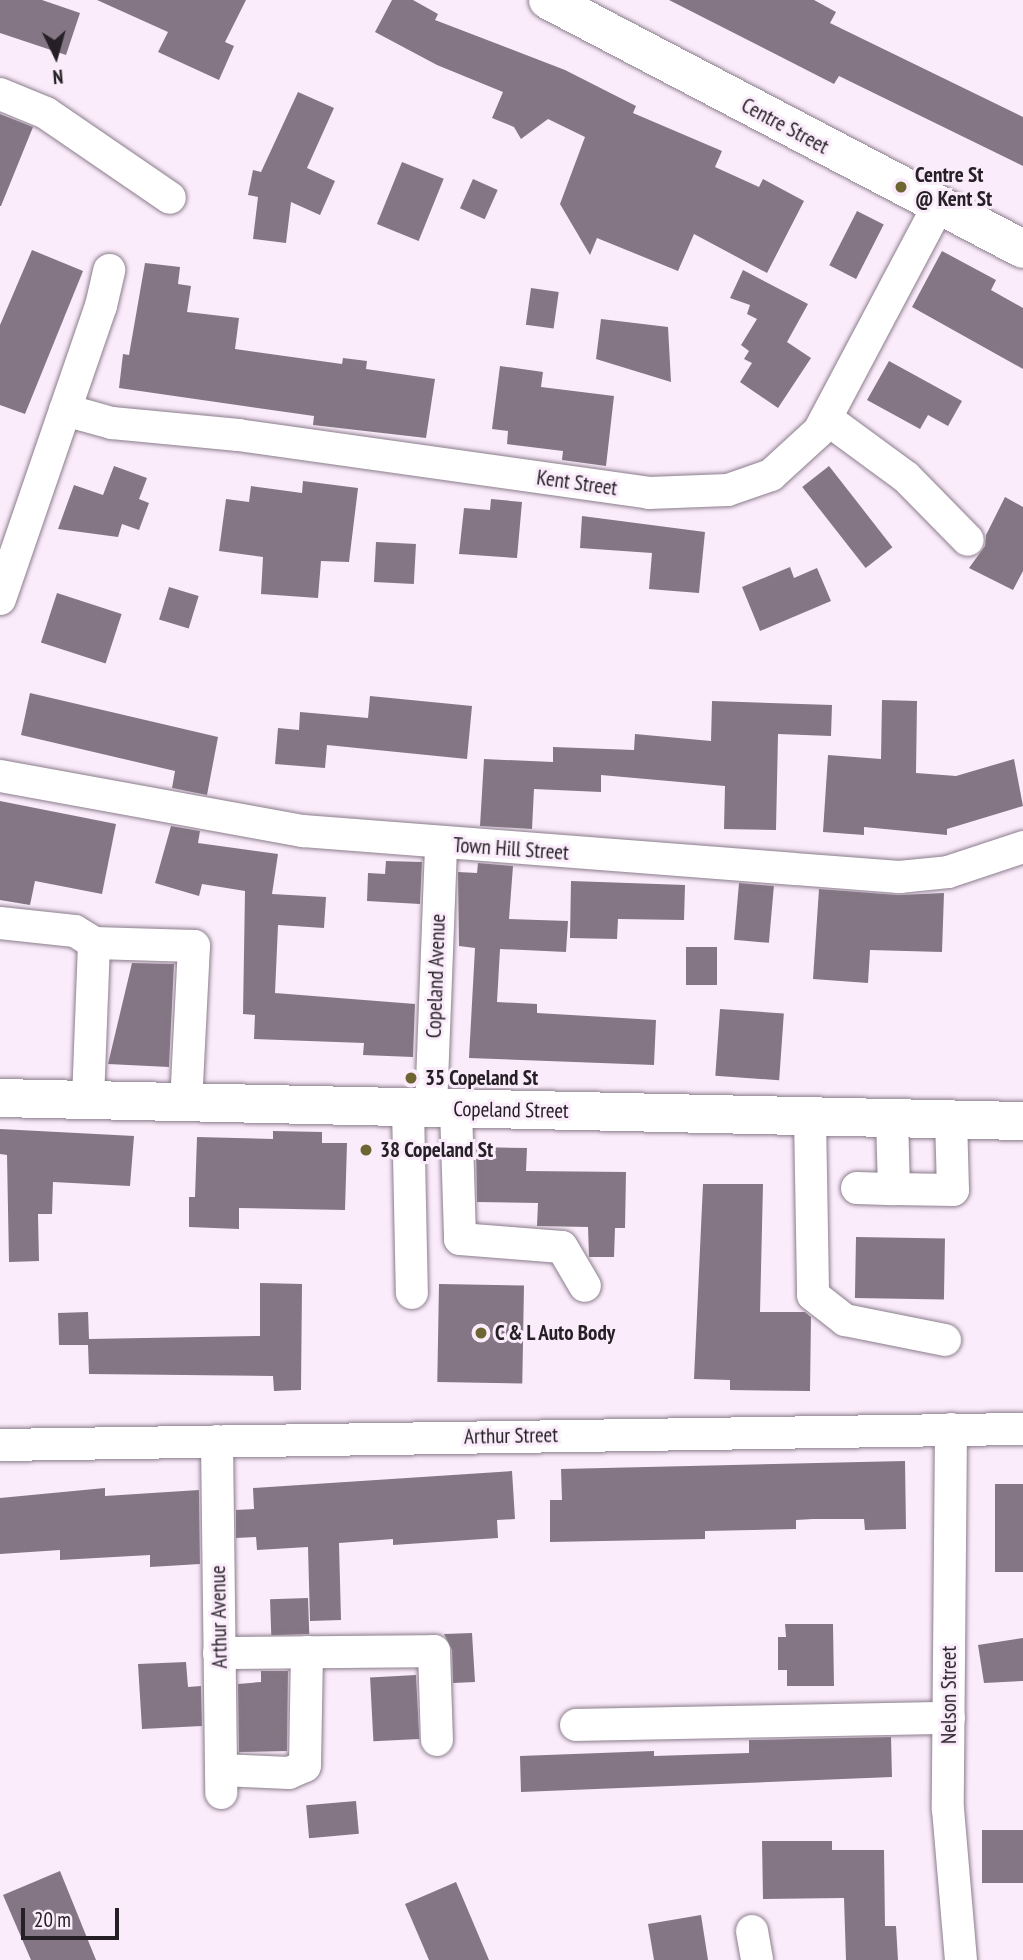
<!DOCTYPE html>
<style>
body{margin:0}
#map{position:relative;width:1023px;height:1960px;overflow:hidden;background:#fbecfb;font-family:"PT Sans Narrow",sans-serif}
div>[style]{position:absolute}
.building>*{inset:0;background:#847684;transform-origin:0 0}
.roads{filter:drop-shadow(0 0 2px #8a7d8b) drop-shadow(0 0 2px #8a7d8b)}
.minor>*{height:32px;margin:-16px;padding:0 16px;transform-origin:16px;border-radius:16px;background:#fff}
.major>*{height:38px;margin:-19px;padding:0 19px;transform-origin:19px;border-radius:19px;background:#fff}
.dots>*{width:19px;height:19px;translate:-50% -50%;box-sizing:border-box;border:4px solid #fbecfb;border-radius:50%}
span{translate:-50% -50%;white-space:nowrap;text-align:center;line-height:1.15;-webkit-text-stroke:6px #fbecfb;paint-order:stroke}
.street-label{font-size:21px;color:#252025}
.poi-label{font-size:21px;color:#252025;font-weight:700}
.left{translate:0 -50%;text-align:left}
.north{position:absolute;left:21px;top:21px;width:70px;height:70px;-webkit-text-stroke:5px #fbecfb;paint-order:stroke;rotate:175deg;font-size:19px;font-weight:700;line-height:28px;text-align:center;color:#252025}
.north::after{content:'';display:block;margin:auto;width:24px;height:32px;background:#252025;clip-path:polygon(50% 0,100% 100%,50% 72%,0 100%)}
.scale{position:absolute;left:21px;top:1908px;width:98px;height:32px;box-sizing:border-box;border:4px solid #252025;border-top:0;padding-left:9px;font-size:21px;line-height:24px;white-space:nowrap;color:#252025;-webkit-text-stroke:5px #fbecfb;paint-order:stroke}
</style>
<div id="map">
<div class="building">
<i style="clip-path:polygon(0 0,42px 0,80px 13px,66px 55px,0 33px)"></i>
<i style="clip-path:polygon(97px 0,246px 0,225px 42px,234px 46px,219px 80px,158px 52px,168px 32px)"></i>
<i style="clip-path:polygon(392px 0,413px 0,438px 14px,435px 20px,565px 70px,636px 106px,633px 113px,722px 151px,715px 167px,759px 187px,763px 179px,804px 201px,767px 273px,694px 234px,678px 271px,597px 238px,590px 255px,560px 204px,585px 137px,548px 119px,521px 139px,514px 127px,492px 118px,503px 92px,437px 65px,375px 32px)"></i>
<i style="clip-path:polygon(669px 0,814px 0,836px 12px,830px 23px,1023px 117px,1023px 166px,839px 76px,834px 84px)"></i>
<i style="clip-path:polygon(298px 92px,334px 108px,307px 168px,335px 181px,320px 215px,291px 202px,286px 243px,253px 239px,258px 197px,248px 195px,253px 170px,261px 172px)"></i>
<i style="clip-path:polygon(0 114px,33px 127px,1px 206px,0 206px)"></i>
<i style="left:402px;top:162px;width:45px;height:67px;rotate:22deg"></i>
<i style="left:473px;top:179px;width:27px;height:32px;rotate:24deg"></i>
<i style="left:857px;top:211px;width:30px;height:61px;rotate:27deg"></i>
<i style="clip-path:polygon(32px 250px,83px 271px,25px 414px,0 405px,0 325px)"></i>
<i style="clip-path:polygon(942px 251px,996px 280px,991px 290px,1023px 308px,1023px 369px,912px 307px)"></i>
<i style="clip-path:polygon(145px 263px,180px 267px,178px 284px,191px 286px,187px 312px,239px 318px,235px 349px,342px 364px,343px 358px,367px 361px,366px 369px,435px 379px,426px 438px,313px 425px,314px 416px,119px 388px,123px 354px,129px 355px)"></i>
<i style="clip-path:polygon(743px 270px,808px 304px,787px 342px,811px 358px,778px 408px,740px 382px,752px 363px,744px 359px,749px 351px,741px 345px,757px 319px,747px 314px,750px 305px,730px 298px)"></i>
<i style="left:531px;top:288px;width:28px;height:37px;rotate:8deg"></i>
<i style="clip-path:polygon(601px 319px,668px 327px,671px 382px,596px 359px)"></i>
<i style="clip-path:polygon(889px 361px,962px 401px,948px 426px,928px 415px,920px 429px,867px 400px)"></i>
<i style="clip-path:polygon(500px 366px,543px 372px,541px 387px,614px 396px,606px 466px,562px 460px,563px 451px,507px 444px,508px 431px,492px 429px)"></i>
<i style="clip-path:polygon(114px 466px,147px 478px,139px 499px,149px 503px,139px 530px,122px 524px,118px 537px,58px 529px,74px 485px,103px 495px)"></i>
<i style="left:829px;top:466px;width:103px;height:34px;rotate:52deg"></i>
<i style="clip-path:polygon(303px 481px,358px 488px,349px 562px,321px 561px,318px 598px,261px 594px,263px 557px,219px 551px,226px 499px,249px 502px,251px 486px,302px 493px)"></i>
<i style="clip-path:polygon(1005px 497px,1023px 507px,1023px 571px,1013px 590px,969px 568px,985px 546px,986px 535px)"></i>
<i style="clip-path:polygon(491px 499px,522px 502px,517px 558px,459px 554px,464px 508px,490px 510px)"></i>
<i style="clip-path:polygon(582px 516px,705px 532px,699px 593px,649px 589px,652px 553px,580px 548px)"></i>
<i style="left:376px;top:542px;width:40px;height:40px;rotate:3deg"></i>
<i style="clip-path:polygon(790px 567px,794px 578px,817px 568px,831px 601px,760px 631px,742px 587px)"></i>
<i style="left:169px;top:587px;width:31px;height:34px;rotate:17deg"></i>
<i style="left:57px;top:593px;width:68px;height:52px;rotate:18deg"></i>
<i style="clip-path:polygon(30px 693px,218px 737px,207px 795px,172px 788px,175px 771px,21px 735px)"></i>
<i style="clip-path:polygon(370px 696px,472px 706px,467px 759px,327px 745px,325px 768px,275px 764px,278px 728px,299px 730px,300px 712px,368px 718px)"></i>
<i style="clip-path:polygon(882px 700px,917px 701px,916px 773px,956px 776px,1014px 759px,1023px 806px,947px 829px,947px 835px,864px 827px,864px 835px,823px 832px,828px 755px,881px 759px)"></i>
<i style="clip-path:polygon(712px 701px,832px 705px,831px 736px,778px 734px,776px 830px,724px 829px,725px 786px,601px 775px,601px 792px,534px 789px,532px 829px,480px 826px,484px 759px,553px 762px,553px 747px,634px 750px,635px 734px,711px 741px)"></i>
<i style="clip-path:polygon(0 801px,116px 824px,102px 894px,35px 881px,30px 905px,0 900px)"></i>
<i style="clip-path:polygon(171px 826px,200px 831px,198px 843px,278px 854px,272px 894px,326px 897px,324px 928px,278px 925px,275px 993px,415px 1004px,413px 1057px,363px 1055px,364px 1043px,254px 1039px,255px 1015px,243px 1014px,245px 891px,202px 884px,199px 896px,155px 883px)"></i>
<i style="clip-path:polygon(386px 861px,422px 862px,420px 904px,367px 901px,368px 873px,385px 874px)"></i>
<i style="clip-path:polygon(478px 863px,513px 866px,509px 919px,568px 921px,566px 952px,500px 949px,497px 1002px,537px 1004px,537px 1013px,656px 1020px,654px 1065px,469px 1058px,475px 948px,459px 946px,458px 872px,477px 873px)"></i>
<i style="clip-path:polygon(571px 881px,685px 885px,684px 920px,618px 919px,617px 939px,570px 938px)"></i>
<i style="left:739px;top:883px;width:35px;height:57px;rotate:5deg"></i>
<i style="clip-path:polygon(819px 889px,898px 895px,944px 893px,942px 952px,870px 950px,868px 983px,813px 979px)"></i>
<i style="left:686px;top:947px;width:31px;height:38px"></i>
<i style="clip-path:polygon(132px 963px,174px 964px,169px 1067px,108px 1064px)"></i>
<i style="left:720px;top:1009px;width:64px;height:67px;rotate:4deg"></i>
<i style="clip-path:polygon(0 1129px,134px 1136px,130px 1186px,53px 1182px,52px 1214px,38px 1214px,39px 1261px,9px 1262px,7px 1155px,0 1154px)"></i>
<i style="clip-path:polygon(273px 1131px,322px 1132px,322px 1143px,347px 1143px,345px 1210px,239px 1208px,239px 1229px,189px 1227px,189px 1197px,195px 1197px,197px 1137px,273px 1139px)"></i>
<i style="clip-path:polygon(476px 1147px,527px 1148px,526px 1171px,626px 1172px,625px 1228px,615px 1228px,614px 1257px,589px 1257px,588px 1227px,537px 1226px,538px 1203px,477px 1202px)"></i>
<i style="clip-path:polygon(703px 1184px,763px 1184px,760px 1312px,805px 1312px,811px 1317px,810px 1391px,730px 1390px,730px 1380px,694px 1379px)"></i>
<i style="left:856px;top:1237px;width:89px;height:61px;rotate:1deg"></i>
<i style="clip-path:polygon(260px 1283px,302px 1284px,301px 1390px,274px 1391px,273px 1376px,89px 1374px,88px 1345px,59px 1345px,58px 1313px,88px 1312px,89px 1339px,260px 1336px)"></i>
<i style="left:439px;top:1284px;width:85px;height:98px;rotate:1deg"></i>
<i style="clip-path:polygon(905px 1461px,906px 1529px,865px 1530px,864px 1519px,813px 1519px,796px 1520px,796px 1529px,705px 1531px,705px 1539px,550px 1542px,550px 1500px,562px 1500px,561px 1469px)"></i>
<i style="clip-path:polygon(512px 1471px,515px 1519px,497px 1520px,498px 1538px,393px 1545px,393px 1539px,339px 1543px,341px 1620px,310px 1621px,308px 1547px,257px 1550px,256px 1537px,236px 1538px,236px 1510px,254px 1509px,253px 1488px)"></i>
<i style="left:1023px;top:1484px;width:88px;height:28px;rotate:90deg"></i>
<i style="clip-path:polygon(105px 1488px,105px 1496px,199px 1490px,200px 1564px,150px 1567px,150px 1555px,60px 1560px,60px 1550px,0 1554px,0 1498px)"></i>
<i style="left:308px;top:1598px;width:36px;height:38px;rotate:88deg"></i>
<i style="clip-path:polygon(785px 1624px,833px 1624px,834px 1686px,787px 1686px,787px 1670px,778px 1670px,778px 1637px,786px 1637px)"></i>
<i style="clip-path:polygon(472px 1633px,475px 1682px,453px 1683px,452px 1650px,444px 1634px)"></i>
<i style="clip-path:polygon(1023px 1638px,1023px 1681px,984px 1683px,978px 1645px)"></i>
<i style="clip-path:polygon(186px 1662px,188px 1687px,201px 1686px,202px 1726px,142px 1729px,138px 1664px)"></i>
<i style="clip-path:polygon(261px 1671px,288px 1671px,287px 1751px,239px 1752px,238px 1684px,261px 1682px)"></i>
<i style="left:416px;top:1675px;width:64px;height:46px;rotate:87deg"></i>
<i style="clip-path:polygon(891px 1737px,892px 1777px,521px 1792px,520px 1756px,654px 1751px,654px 1756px,749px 1753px,749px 1740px)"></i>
<i style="left:356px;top:1801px;width:33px;height:50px;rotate:85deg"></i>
<i style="left:1023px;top:1830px;width:53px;height:41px;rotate:90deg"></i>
<i style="clip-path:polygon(762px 1841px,832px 1841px,832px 1850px,884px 1850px,885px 1926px,896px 1926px,898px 1960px,846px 1960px,844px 1898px,763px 1899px)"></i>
<i style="clip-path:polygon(60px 1871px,96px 1960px,31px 1960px,3px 1895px)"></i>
<i style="clip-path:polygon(456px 1882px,489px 1960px,429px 1960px,405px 1904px)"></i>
<i style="clip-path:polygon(701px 1915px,708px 1960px,654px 1960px,648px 1924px)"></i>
</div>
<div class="roads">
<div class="minor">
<i style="left:0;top:94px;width:50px;rotate:22.4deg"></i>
<i style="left:46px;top:113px;width:150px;rotate:34.4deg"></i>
<i style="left:65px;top:410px;width:49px;rotate:15.5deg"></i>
<i style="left:112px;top:423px;width:127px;rotate:5.4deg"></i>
<i style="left:238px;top:435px;width:415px;rotate:8deg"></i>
<i style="left:649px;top:493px;width:79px;rotate:-2.2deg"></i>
<i style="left:728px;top:490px;width:46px;rotate:-19.2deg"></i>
<i style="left:771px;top:475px;width:65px;rotate:-42.5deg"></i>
<i style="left:819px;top:431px;width:255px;rotate:-62.1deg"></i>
<i style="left:827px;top:419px;width:98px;rotate:36.3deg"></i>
<i style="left:906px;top:477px;width:88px;rotate:45.5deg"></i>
<i style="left:0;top:599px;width:310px;rotate:-71deg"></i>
<i style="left:101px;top:306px;width:37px;rotate:-77deg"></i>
<i style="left:0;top:776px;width:308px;rotate:10.3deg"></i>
<i style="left:303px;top:831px;width:598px;rotate:4.41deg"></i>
<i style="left:899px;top:877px;width:49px;rotate:-5.8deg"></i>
<i style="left:948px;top:872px;width:79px;rotate:-18.4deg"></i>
<i style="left:0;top:923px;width:75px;rotate:6.1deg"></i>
<i style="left:75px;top:931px;width:22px;rotate:32deg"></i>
<i style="left:88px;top:1100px;width:157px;rotate:-87.8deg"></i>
<i style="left:94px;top:943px;width:100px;rotate:1.7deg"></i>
<i style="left:194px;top:946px;width:156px;rotate:92.9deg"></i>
<i style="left:408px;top:1108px;width:185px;rotate:88.8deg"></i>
<i style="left:431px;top:1108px;width:265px;rotate:-87.8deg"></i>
<i style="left:456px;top:1109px;width:130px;rotate:88.2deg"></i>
<i style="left:460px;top:1239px;width:102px;rotate:4.5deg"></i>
<i style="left:562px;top:1247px;width:45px;rotate:59.5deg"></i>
<i style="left:810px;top:1117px;width:178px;rotate:89deg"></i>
<i style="left:813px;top:1295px;width:41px;rotate:38deg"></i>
<i style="left:845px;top:1320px;width:102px;rotate:11.3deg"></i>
<i style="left:892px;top:1118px;width:71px;rotate:88.4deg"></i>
<i style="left:894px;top:1189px;width:59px;rotate:1deg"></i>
<i style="left:953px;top:1190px;width:70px;rotate:-91.6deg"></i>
<i style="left:857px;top:1188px;width:37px;rotate:2deg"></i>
<i style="left:951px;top:1429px;width:380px;rotate:90.5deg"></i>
<i style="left:948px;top:1809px;width:152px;rotate:85.1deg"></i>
<i style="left:217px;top:1441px;width:352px;rotate:89.3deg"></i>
<i style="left:0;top:1445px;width:1023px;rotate:-0.9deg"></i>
<i style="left:219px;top:1653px;width:215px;rotate:-0.5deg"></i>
<i style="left:434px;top:1651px;width:89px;rotate:88.1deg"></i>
<i style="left:576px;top:1725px;width:373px;rotate:-1.1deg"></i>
<i style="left:221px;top:1770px;width:68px;rotate:2.5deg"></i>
<i style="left:289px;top:1773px;width:17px;rotate:-24deg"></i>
<i style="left:305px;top:1766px;width:114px;rotate:-89deg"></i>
<i style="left:752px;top:1931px;width:29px;rotate:80deg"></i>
</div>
<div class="major">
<i style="left:548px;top:0;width:536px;rotate:27.66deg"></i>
<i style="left:0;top:1098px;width:1023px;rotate:1.29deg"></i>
</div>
</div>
<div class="dots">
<i style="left:901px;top:187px;background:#6e6532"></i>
<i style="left:411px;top:1078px;background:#6e6532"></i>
<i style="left:366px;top:1150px;background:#6e6532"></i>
<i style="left:481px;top:1333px;background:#6e6532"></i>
</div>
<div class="street-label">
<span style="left:785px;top:126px;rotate:28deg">Centre Street</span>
<span style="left:577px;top:483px;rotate:8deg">Kent Street</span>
<span style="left:511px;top:849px;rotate:4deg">Town Hill Street</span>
<span style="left:436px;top:976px;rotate:-88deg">Copeland Avenue</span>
<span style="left:511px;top:1110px;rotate:1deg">Copeland Street</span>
<span style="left:511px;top:1436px;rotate:-1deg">Arthur Street</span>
<span style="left:219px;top:1617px;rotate:-91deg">Arthur Avenue</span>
<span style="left:949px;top:1695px;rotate:-90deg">Nelson Street</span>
</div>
<div class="poi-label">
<span class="left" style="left:915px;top:187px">Centre St<br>@ Kent St</span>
<span class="left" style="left:425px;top:1078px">35 Copeland St</span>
<span class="left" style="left:380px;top:1150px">38 Copeland St</span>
<span class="left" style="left:495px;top:1333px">C &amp; L Auto Body</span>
</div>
<div class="north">N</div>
<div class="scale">20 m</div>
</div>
